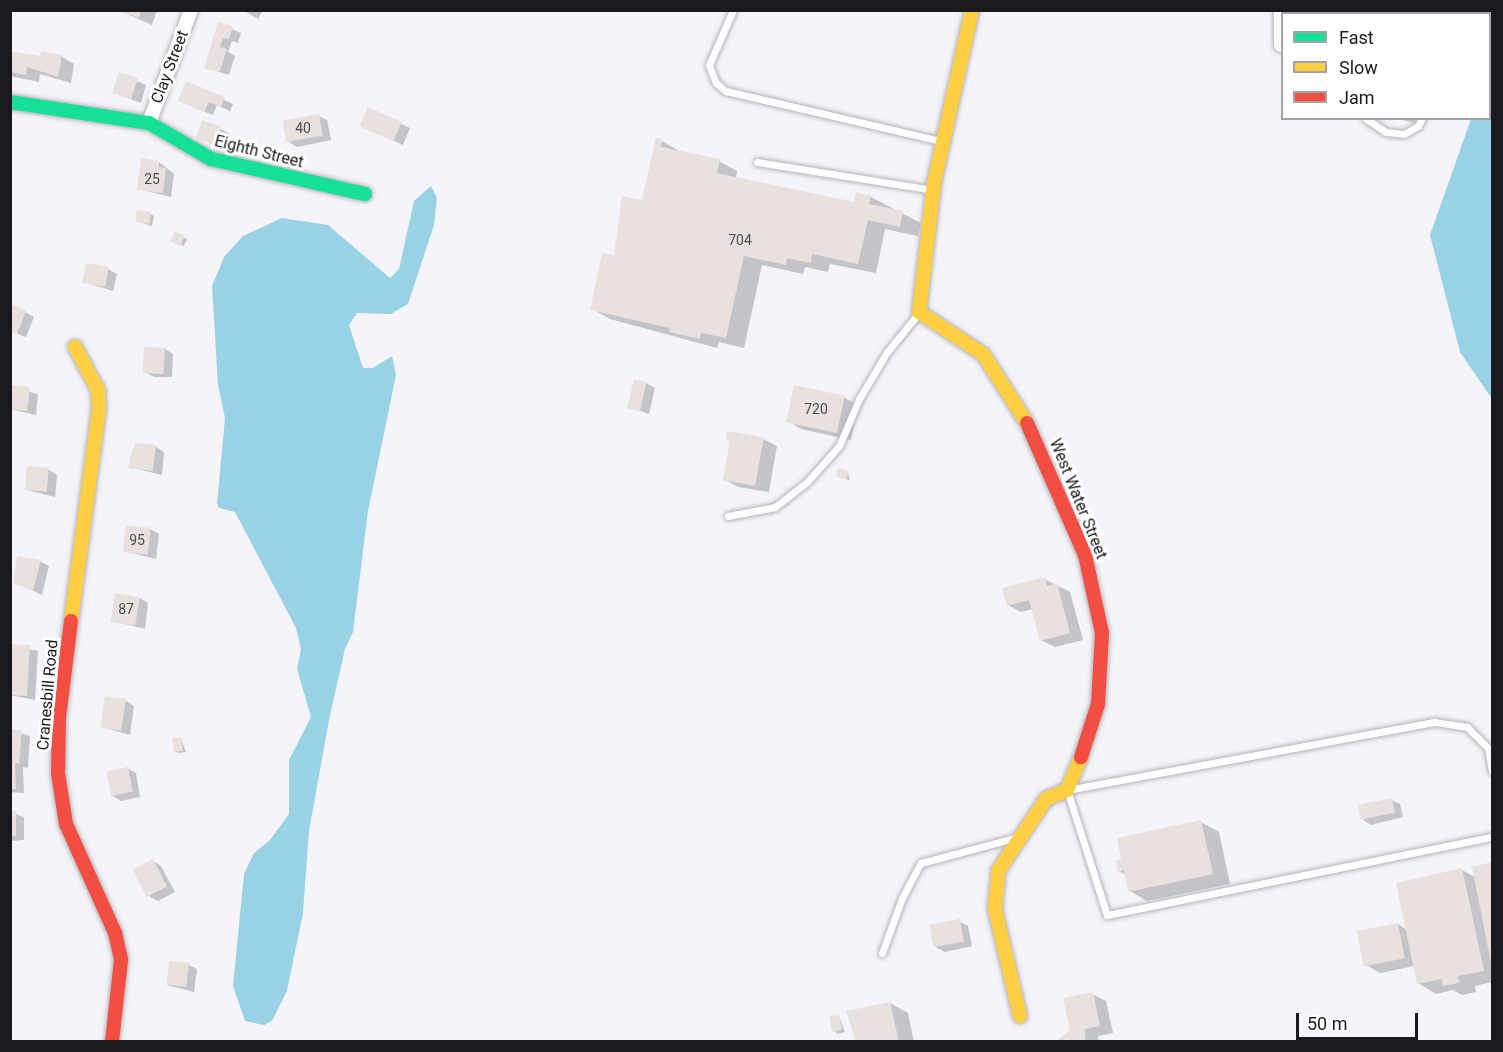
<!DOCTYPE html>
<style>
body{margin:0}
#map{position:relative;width:1503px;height:1052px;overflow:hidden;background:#f4f4fa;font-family:Roboto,sans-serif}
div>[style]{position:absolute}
.water>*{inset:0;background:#9ad2e5}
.shadow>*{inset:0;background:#0003;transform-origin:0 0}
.building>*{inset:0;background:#e9e1dd;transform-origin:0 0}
.roads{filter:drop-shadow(0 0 2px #b4b4b9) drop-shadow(0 0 2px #b4b4b9)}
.lane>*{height:7px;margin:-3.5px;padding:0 3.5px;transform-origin:3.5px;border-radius:3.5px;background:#fdfdfe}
.street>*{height:14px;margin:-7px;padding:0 7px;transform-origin:7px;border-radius:7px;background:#fdfdfe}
.fast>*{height:14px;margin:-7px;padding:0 7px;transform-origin:7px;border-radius:7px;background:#16e098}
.slow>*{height:14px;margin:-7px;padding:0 7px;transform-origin:7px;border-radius:7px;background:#ffcf43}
.jam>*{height:14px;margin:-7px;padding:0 7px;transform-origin:7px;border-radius:7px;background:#f24e42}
span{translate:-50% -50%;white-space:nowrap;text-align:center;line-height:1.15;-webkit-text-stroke:6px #fff;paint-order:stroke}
.number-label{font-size:14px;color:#4e4c4e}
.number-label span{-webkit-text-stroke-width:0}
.street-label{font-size:16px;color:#1a1a1e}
.frame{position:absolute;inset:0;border:12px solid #1a1a1e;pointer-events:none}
.legend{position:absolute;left:1281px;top:12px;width:210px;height:108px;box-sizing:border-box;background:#fff;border:2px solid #a3a3a5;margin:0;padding:8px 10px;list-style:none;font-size:18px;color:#1a1a1e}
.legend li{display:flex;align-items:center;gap:12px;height:30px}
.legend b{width:30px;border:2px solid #a3a3a5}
.scale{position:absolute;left:1296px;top:1013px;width:122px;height:27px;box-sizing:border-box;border:3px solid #1a1a1e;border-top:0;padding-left:8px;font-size:18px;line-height:21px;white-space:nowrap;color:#1a1a1e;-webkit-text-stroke:4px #fff;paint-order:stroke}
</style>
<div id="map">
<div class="water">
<i style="clip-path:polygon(1492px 67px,1492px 399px,1460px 352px,1430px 235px,1471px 119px,1490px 118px)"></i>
<i style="clip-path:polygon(431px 186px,437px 198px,434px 225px,408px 304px,391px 314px,357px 313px,349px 325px,363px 368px,373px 368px,392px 356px,396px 375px,368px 511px,353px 632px,345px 649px,330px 715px,309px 831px,303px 913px,287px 991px,272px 1021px,264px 1025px,245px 1021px,233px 986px,244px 874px,254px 853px,270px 840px,289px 814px,289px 760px,311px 717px,297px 669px,301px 649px,296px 628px,235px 512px,219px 508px,217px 503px,225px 418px,218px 385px,212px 286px,224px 257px,243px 236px,282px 218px,328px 225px,390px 278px,399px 269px,414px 201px)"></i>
</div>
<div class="shadow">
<i style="clip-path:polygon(157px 10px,152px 25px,120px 11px)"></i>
<i style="clip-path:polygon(243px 10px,263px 10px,258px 19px)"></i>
<i style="clip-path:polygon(1301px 10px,1477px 10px,1300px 14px)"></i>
<i style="clip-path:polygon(219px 24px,241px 33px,238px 43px,232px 41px,228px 52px,235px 56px,229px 75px,206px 68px)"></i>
<i style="clip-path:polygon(10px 52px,41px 58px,61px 56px,74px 64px,71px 83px,40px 74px,39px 82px,10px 76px)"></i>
<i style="clip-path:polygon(120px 74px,146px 85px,141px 103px,114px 93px)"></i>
<i style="clip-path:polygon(187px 83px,233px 104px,230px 111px,217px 105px,213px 115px,188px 105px)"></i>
<i style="clip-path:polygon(369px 109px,410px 128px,403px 145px,370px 130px)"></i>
<i style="clip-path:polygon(319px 116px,327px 120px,331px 140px,297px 147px,289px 142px)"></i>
<i style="clip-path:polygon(1394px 118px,1416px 118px,1415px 123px)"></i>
<i style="clip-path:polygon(221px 129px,230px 134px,224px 149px,198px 137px)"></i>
<i style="clip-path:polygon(662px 141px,679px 151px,719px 161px,737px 171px,736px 178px,855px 204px,871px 197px,921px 223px,918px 236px,885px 229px,876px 273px,830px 264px,828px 272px,805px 267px,803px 274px,762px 265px,744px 348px,719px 342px,717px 348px,610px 319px,592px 309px,644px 202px)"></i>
<i style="clip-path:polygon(159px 162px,174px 174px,171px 197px,139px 189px)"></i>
<i style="clip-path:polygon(150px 214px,154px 216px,152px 226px,136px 221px)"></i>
<i style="left:176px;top:233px;width:13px;height:8px;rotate:29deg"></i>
<i style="clip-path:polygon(108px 269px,117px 274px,113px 291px,84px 282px)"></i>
<i style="clip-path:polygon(25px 312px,34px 317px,26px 337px,10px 331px)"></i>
<i style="clip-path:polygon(165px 349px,173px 354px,172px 377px,154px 377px,145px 372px)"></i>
<i style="clip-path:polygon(646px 383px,655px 388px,649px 414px,629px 407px)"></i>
<i style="clip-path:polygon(10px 387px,38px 394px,36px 415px,10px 409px)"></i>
<i style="clip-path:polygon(795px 387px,845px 398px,858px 405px,851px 440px,801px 429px,788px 421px)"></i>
<i style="clip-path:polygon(727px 439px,763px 439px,777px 446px,769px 492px,738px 487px,724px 479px,731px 441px)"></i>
<i style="clip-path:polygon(156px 447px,164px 452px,162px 475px,129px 467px,131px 455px)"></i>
<i style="clip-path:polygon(49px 470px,57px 475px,55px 497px,27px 490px)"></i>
<i style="clip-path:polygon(848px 473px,850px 480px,841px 478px)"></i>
<i style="clip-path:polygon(150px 529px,159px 534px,156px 559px,124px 551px)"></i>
<i style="clip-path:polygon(40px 561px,49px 566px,42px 595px,14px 582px)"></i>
<i style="clip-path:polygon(1044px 579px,1070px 592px,1083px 640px,1055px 647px,1041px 640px,1033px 609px,1021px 612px,1008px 605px)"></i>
<i style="clip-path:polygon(140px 598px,148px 603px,145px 629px,113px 621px)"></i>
<i style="clip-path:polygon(10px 645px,38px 651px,35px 700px,10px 695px)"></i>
<i style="clip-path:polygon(126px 701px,134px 706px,130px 735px,102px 727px)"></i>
<i style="clip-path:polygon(10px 730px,30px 736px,28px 768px,23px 767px,24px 793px,10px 792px)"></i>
<i style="clip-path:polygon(181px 739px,186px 752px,178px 753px,174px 751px)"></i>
<i style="clip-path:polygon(127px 768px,136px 773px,140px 797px,121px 801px,113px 796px)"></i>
<i style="clip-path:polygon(1391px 800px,1400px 804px,1403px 817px,1371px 825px,1363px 820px)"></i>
<i style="clip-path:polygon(10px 812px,24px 817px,24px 840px,10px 841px)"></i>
<i style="clip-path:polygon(1201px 822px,1219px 832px,1230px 884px,1147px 901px,1130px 891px,1126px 875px,1119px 871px)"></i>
<i style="clip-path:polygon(153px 861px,161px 866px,175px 892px,158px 901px,149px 896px)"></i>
<i style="clip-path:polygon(1492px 864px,1492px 982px,1475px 986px,1476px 992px,1462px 995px,1453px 990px,1436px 994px,1418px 983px,1414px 966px,1380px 973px,1366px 965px,1398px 924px,1407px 930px,1462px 870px,1475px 877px,1473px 868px)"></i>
<i style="clip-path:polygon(959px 921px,968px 926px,972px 946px,945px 952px,936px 947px)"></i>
<i style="clip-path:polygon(189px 965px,197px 969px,194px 992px,167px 985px)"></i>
<i style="clip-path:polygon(1092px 994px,1106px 1001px,1113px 1033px,1098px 1036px,1099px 1042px,1058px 1042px,1071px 1030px)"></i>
<i style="clip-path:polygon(890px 1003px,908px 1013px,914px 1042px,857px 1042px,848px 1012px)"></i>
<i style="clip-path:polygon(839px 1016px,845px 1032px,838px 1034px,834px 1031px)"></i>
</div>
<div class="building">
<i style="clip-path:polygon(117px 10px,141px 10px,139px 18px)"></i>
<i style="clip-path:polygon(1299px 10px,1459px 10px,1298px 14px)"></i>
<i style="clip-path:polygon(218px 22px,233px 26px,229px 39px,223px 38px,220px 47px,227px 49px,220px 71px,213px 71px,204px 68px)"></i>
<i style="clip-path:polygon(10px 51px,40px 56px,41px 51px,62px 55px,58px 77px,27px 67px,26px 75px,10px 72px)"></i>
<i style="left:119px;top:72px;width:20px;height:22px;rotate:18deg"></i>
<i style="clip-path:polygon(186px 81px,225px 97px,221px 107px,209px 102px,204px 112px,178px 101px)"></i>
<i style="left:368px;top:107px;width:37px;height:21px;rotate:24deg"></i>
<i style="left:319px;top:114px;width:22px;height:37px;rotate:80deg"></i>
<i style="left:202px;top:120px;width:21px;height:19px;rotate:19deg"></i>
<i style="clip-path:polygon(656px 138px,662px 139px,661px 147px,720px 159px,717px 173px,854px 202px,856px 192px,871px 196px,869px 204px,903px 211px,900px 227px,868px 220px,858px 264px,812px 254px,811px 263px,787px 258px,786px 265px,744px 256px,726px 338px,701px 333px,700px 339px,669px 332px,670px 328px,590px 310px,602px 253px,614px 255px,622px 196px,642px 200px)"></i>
<i style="clip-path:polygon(141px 158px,159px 161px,159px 167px,166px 168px,163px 193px,137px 190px)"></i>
<i style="left:137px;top:210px;width:14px;height:12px;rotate:8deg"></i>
<i style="left:175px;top:231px;width:11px;height:11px;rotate:27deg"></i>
<i style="left:86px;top:263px;width:23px;height:20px;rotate:10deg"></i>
<i style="clip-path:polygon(10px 304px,26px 311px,17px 334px,10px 331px)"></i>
<i style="left:144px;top:347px;width:21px;height:26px;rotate:3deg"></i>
<i style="left:634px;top:379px;width:13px;height:30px;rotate:13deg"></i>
<i style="left:10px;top:385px;width:20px;height:24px;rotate:6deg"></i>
<i style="left:794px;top:385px;width:52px;height:38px;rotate:12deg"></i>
<i style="clip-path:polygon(727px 431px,764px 437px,755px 486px,723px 480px,730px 440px,726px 439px)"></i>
<i style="clip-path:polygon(135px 443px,156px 445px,153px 471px,128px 468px)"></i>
<i style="left:27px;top:466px;width:22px;height:24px;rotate:5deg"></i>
<i style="clip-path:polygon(838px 468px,849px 471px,846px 480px,836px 476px)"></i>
<i style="left:126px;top:525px;width:25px;height:27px;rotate:7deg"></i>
<i style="clip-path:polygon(17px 556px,41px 560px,33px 591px,13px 583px)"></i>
<i style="clip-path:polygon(1045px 577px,1047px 586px,1057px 583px,1070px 633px,1040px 641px,1029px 600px,1007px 606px,1002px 588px)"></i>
<i style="left:115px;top:593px;width:25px;height:29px;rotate:9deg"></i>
<i style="clip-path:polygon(10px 644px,30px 645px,27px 696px,10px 695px)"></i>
<i style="left:105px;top:696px;width:21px;height:32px;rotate:8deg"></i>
<i style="clip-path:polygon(10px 729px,22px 730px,19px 764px,15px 763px,16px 789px,10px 789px)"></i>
<i style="left:181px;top:737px;width:14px;height:9px;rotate:82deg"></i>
<i style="left:128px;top:767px;width:25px;height:22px;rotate:79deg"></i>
<i style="left:1392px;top:798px;width:15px;height:35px;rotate:79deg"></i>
<i style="left:10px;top:811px;width:6px;height:25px"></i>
<i style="clip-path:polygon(1201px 820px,1213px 874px,1128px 892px,1124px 870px,1118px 872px,1116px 860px,1121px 859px,1117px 838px)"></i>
<i style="left:153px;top:859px;width:31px;height:23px;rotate:63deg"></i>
<i style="clip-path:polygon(1492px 862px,1492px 963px,1491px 963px,1472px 867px)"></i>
<i style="clip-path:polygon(1462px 868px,1484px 971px,1458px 976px,1459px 983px,1443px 986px,1442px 979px,1417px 984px,1396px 883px)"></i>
<i style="left:960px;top:919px;width:23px;height:31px;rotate:80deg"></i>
<i style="left:1398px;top:923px;width:36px;height:42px;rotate:79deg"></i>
<i style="left:169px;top:961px;width:20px;height:24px;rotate:6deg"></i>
<i style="clip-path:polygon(1093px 992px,1100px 1026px,1085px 1029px,1086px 1042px,1055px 1042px,1070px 1030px,1063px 998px)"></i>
<i style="clip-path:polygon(890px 1002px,899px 1042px,856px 1042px,846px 1011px)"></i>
<i style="left:839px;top:1014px;width:16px;height:10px;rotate:79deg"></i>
</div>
<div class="roads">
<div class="lane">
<i style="left:733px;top:10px;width:60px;rotate:113.6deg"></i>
<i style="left:709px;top:65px;width:19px;rotate:69deg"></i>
<i style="left:716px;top:83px;width:13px;rotate:39deg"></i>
<i style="left:726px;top:91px;width:221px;rotate:13.1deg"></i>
<i style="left:1365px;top:118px;width:25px;rotate:34deg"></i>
<i style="left:1386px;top:132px;width:18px;rotate:6deg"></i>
<i style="left:1404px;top:134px;width:16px;rotate:-30deg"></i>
<i style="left:1418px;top:126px;width:9px;rotate:-63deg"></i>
<i style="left:757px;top:162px;width:178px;rotate:9deg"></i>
<i style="left:728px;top:516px;width:48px;rotate:-10.8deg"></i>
<i style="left:775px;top:507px;width:41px;rotate:-38deg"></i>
<i style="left:807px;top:482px;width:48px;rotate:-48.4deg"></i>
<i style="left:839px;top:446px;width:51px;rotate:-66.9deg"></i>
<i style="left:859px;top:399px;width:55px;rotate:-59.2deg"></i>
<i style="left:887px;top:352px;width:49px;rotate:-50.8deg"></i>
<i style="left:1492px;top:771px;width:23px;rotate:-100deg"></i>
<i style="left:1488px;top:748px;width:30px;rotate:-135deg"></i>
<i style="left:1467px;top:727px;width:33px;rotate:-171deg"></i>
<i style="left:1434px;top:722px;width:373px;rotate:169.5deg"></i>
<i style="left:1067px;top:790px;width:131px;rotate:72.3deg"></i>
<i style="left:1107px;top:915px;width:393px;rotate:-11.5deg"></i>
<i style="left:882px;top:953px;width:59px;rotate:-70deg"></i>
<i style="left:902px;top:898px;width:40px;rotate:-62deg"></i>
<i style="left:921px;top:863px;width:96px;rotate:-15deg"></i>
</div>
<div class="street">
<i style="left:1281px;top:45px;width:35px;rotate:-90deg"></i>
<i style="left:149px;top:123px;width:121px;rotate:-69.6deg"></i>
</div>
<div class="fast">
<i style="left:10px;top:102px;width:141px;rotate:8.6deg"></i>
<i style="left:149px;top:123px;width:72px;rotate:30.1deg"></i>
<i style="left:211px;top:159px;width:158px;rotate:12.8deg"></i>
</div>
<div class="slow">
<i style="left:972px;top:10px;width:177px;rotate:102.4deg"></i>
<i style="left:934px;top:183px;width:130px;rotate:96.6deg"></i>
<i style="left:919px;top:312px;width:77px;rotate:33.3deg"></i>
<i style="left:983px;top:354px;width:82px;rotate:57.5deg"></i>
<i style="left:71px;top:621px;width:215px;rotate:-82.5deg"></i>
<i style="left:99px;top:408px;width:18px;rotate:-93deg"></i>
<i style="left:98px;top:390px;width:49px;rotate:-118.1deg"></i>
<i style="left:1020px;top:1016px;width:110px;rotate:-103.2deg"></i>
<i style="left:995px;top:909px;width:38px;rotate:-85deg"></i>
<i style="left:998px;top:871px;width:87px;rotate:-56.3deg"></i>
<i style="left:1046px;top:799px;width:23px;rotate:-23deg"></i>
<i style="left:1067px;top:790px;width:36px;rotate:-67deg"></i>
</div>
<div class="jam">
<i style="left:1027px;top:423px;width:144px;rotate:66.3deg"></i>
<i style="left:1085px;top:555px;width:80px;rotate:77.7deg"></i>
<i style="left:1102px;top:633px;width:71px;rotate:93.2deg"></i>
<i style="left:1098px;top:704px;width:56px;rotate:107.8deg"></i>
<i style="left:71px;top:621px;width:97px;rotate:97.1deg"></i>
<i style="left:59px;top:717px;width:56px;rotate:91deg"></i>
<i style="left:58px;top:773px;width:52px;rotate:81.1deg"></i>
<i style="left:66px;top:824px;width:120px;rotate:65.8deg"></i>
<i style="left:115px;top:933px;width:28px;rotate:77deg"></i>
<i style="left:121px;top:960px;width:82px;rotate:96.3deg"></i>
</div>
</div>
<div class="number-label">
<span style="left:303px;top:128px">40</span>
<span style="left:152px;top:179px">25</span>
<span style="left:740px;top:240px">704</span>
<span style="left:816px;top:409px">720</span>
<span style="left:137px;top:540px">95</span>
<span style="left:126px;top:609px">87</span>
</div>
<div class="street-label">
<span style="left:170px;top:67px;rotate:-69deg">Clay Street</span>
<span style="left:259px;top:152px;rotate:14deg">Eighth Street</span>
<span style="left:1078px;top:499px;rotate:68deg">West Water Street</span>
<span style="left:48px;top:695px;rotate:-85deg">Cranesbill Road</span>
</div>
<div class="frame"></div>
<ul class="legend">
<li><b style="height:8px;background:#16e098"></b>Fast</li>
<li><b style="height:8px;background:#ffcf43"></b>Slow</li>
<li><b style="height:8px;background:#f24e42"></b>Jam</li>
</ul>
<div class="scale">50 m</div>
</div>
